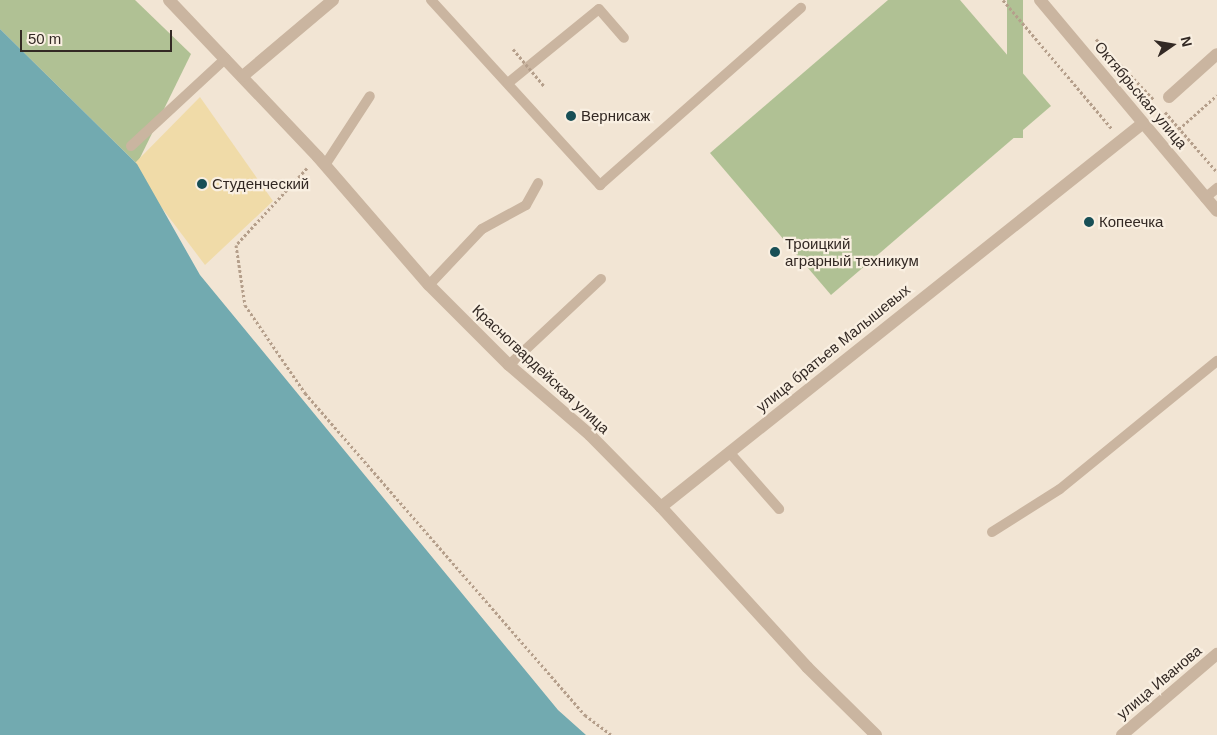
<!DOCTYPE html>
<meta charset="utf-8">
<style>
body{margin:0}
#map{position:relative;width:1217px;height:735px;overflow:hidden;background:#f2e5d4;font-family:Helvetica,sans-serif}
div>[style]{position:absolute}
.green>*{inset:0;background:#b0c194;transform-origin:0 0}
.sand>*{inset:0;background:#f0dba8}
.water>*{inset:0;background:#72aab0}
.path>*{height:3px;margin-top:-1.5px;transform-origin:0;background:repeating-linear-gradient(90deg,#b59f8b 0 2.5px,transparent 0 5px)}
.service>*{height:10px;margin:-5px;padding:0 5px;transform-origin:5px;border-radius:5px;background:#cab5a0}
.minor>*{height:12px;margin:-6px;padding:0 6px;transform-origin:6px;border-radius:6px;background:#cab5a0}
.path-bridge>*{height:3px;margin-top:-1.5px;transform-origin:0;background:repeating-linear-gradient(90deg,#b59f8b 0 2.5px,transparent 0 5px)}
.dots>*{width:14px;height:14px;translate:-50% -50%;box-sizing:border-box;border:2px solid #f9efe1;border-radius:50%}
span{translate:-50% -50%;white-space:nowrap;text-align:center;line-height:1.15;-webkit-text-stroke:4.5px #f9efe1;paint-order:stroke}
.street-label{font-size:15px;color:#332924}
.poi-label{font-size:15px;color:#332924}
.left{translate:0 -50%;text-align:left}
.north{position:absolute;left:1147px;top:20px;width:50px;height:50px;-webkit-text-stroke:4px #f9efe1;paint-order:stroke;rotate:77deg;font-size:14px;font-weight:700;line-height:20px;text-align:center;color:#332924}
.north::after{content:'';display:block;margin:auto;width:18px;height:22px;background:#332924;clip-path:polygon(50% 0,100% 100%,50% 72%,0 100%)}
.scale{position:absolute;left:20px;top:30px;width:152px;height:22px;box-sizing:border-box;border:2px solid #332924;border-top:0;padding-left:6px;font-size:15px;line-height:18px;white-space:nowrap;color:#332924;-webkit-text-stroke:4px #f9efe1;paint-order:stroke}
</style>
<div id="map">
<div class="green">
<i style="clip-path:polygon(0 0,135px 0,191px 54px,137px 164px,0 29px)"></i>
<i style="clip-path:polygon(888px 0,960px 0,1051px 106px,831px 295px,710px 153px)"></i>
<i style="left:1007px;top:0;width:16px;height:138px"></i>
</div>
<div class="sand">
<i style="clip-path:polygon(200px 97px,273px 201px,205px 265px,131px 167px)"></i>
</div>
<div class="water">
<i style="clip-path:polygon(0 29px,137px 164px,200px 275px,558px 710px,586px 735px,0 735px)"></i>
</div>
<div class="path">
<i style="left:1003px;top:0;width:169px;rotate:49.8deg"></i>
<i style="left:1096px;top:39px;width:84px;rotate:46.4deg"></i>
<i style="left:1165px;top:112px;width:79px;rotate:49.1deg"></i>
<i style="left:1179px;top:129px;width:51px;rotate:-41.8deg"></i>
<i style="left:307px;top:168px;width:105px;rotate:132.7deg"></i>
<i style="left:236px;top:245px;width:61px;rotate:81.5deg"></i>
<i style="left:245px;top:305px;width:107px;rotate:55.7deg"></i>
<i style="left:305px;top:393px;width:427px;rotate:49deg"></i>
<i style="left:585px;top:715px;width:34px;rotate:37deg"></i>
</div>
<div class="service">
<i style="left:431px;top:0;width:251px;rotate:47.6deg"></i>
<i style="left:600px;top:185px;width:268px;rotate:-41.4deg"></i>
<i style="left:508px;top:83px;width:117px;rotate:-39.1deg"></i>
<i style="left:599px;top:9px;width:38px;rotate:49deg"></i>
<i style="left:131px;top:146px;width:129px;rotate:-42.8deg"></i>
<i style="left:325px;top:165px;width:82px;rotate:-56.9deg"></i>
<i style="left:1205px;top:198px;width:16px;rotate:-40deg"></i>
<i style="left:429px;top:285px;width:77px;rotate:-46.6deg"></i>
<i style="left:482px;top:229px;width:50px;rotate:-28.6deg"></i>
<i style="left:526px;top:205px;width:25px;rotate:-61deg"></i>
<i style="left:509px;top:365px;width:126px;rotate:-43.1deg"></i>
<i style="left:729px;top:452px;width:76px;rotate:48.7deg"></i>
<i style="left:992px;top:532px;width:80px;rotate:-32.3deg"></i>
<i style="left:1060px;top:489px;width:203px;rotate:-39.2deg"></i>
</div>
<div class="minor">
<i style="left:169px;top:0;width:216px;rotate:46.5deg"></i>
<i style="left:318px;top:157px;width:169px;rotate:49.1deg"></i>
<i style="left:429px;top:285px;width:113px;rotate:45deg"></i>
<i style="left:509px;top:365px;width:107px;rotate:40.8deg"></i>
<i style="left:590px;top:435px;width:101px;rotate:45.4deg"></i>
<i style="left:661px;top:507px;width:217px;rotate:47.6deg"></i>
<i style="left:807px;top:667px;width:97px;rotate:44.6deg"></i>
<i style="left:1040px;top:0;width:275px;rotate:50deg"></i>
<i style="left:243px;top:76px;width:118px;rotate:-40.2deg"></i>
<i style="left:1169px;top:97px;width:64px;rotate:-41.9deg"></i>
<i style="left:661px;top:507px;width:616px;rotate:-38.54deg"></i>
<i style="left:1122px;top:735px;width:125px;rotate:-40.5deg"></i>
</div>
<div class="path-bridge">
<i style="left:513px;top:49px;width:48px;rotate:50deg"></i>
</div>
<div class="dots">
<i style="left:571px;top:116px;background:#184f56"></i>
<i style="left:202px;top:184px;background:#184f56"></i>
<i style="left:1089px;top:222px;background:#184f56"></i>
<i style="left:775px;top:252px;background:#184f56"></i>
</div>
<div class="street-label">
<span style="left:1141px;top:95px;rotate:50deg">Октябрьская улица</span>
<span style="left:833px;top:348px;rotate:-39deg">улица братьев Малышевых</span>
<span style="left:541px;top:369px;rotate:43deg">Красногвардейская улица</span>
<span style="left:1159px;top:682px;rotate:-40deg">улица Иванова</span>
</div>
<div class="poi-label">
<span class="left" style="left:581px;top:116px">Вернисаж</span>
<span class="left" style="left:212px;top:184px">Студенческий</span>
<span class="left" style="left:1099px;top:222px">Копеечка</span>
<span class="left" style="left:785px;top:252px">Троицкий<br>аграрный техникум</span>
</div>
<div class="north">N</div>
<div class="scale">50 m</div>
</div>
